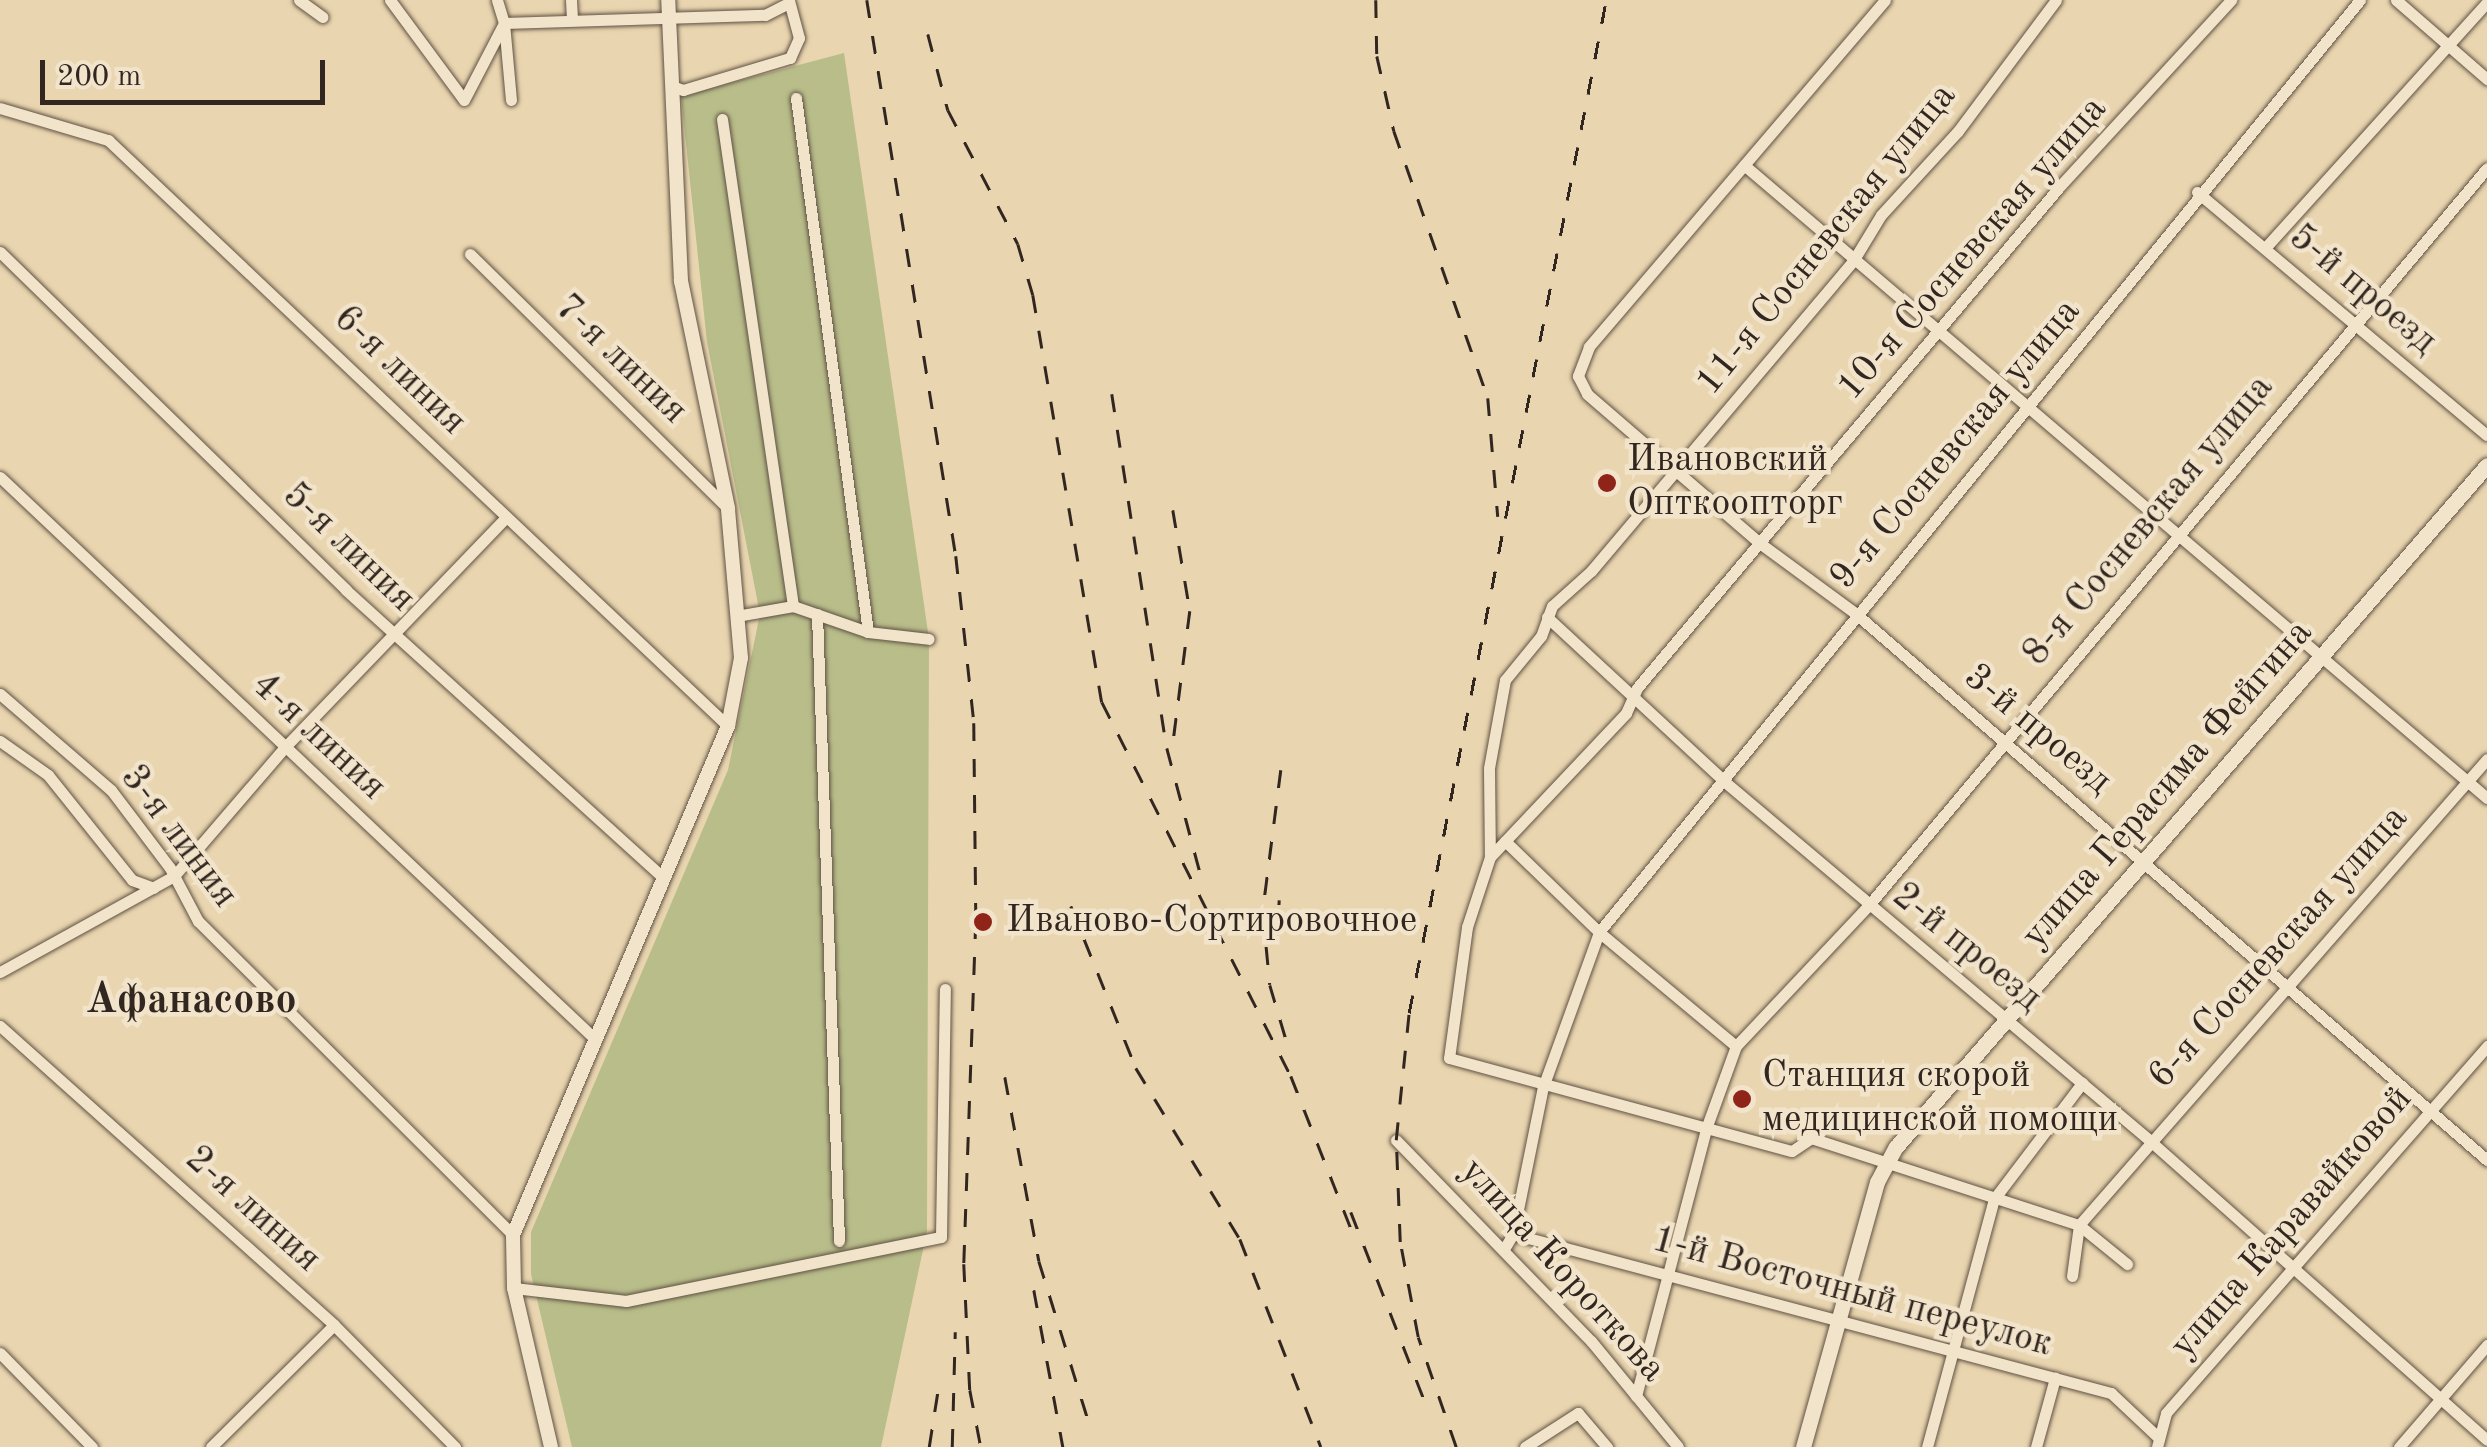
<!DOCTYPE html>
<meta charset="utf-8">
<style>
body{margin:0}
#map{position:relative;width:2487px;height:1447px;overflow:hidden;background:#e9d5af;font-family:"Old Standard TT",serif}
div>[style]{position:absolute}
.green>*{inset:0;background:#b8bd8a}
.roads{filter:drop-shadow(0 0 2px #605244) drop-shadow(0 0 2px #605244)}
.minor>*{height:11px;margin:-5.5px;padding:0 5.5px;transform-origin:5.5px;border-radius:5.5px;background:#f1e4cb}
.tertiary>*{height:14px;margin:-7px;padding:0 7px;transform-origin:7px;border-radius:7px;background:#f1e4cb}
.secondary>*{height:15px;margin:-7.5px;padding:0 7.5px;transform-origin:7.5px;border-radius:7.5px;background:#f1e4cb}
.rail>*{height:2.5px;margin-top:-1.25px;transform-origin:0;background:repeating-linear-gradient(90deg,#322620 0 18px,transparent 0 36px)}
.dots>*{width:28px;height:28px;translate:-50% -50%;box-sizing:border-box;border:5px solid #f1e4cb;border-radius:50%}
span{translate:-50% -50%;white-space:nowrap;text-align:center;line-height:1.15;-webkit-text-stroke:9px #f1e4cb;paint-order:stroke}
.street-label{font-size:38px;color:#322620}
.poi-label{font-size:38px;color:#322620}
.left{translate:0 -50%;text-align:left}
.quarter-label{font-size:42px;color:#322620;font-weight:700}
.scale{position:absolute;left:40px;top:60px;width:285px;height:45px;box-sizing:border-box;border:5px solid #322620;border-top:0;padding-left:12px;font-size:30px;line-height:35px;white-space:nowrap;color:#322620;-webkit-text-stroke:8px #f1e4cb;paint-order:stroke}
</style>
<div id="map">
<div class="green">
<i style="clip-path:polygon(844px 53px,929px 639px,927px 1231px,881px 1447px,572px 1447px,531px 1274px,531px 1232px,728px 770px,760px 614px,707px 342px,681px 96px)"></i>
</div>
<div class="roads">
<div class="minor">
<i style="left:299px;top:0;width:29px;rotate:36deg"></i>
<i style="left:390px;top:0;width:124px;rotate:53.5deg"></i>
<i style="left:464px;top:100px;width:87px;rotate:-62.5deg"></i>
<i style="left:504px;top:23px;width:24px;rotate:-107deg"></i>
<i style="left:571px;top:0;width:20px;rotate:87deg"></i>
<i style="left:1885px;top:0;width:456px;rotate:130.5deg"></i>
<i style="left:1589px;top:347px;width:31px;rotate:111deg"></i>
<i style="left:1578px;top:376px;width:20px;rotate:63deg"></i>
<i style="left:1587px;top:394px;width:230px;rotate:40.8deg"></i>
<i style="left:1761px;top:544px;width:117px;rotate:36.3deg"></i>
<i style="left:1855px;top:613px;width:836px;rotate:40.88deg"></i>
<i style="left:2056px;top:0;width:164px;rotate:126.8deg"></i>
<i style="left:1958px;top:131px;width:114px;rotate:132.5deg"></i>
<i style="left:1881px;top:215px;width:54px;rotate:121.3deg"></i>
<i style="left:1853px;top:261px;width:406px;rotate:130.2deg"></i>
<i style="left:1591px;top:571px;width:52px;rotate:138.1deg"></i>
<i style="left:1552px;top:606px;width:32px;rotate:110deg"></i>
<i style="left:1541px;top:636px;width:57px;rotate:129.3deg"></i>
<i style="left:1505px;top:680px;width:89px;rotate:100.3deg"></i>
<i style="left:1489px;top:768px;width:89px;rotate:89.4deg"></i>
<i style="left:1490px;top:857px;width:74px;rotate:108.2deg"></i>
<i style="left:1467px;top:927px;width:132px;rotate:97.8deg"></i>
<i style="left:1449px;top:1058px;width:355px;rotate:15.2deg"></i>
<i style="left:1792px;top:1151px;width:23px;rotate:-34deg"></i>
<i style="left:1811px;top:1138px;width:282px;rotate:18deg"></i>
<i style="left:2079px;top:1225px;width:62px;rotate:39.1deg"></i>
<i style="left:2396px;top:0;width:121px;rotate:41deg"></i>
<i style="left:672px;top:86px;width:12px;rotate:20deg"></i>
<i style="left:683px;top:90px;width:112px;rotate:-16.7deg"></i>
<i style="left:790px;top:58px;width:22px;rotate:-66deg"></i>
<i style="left:799px;top:38px;width:38px;rotate:-105deg"></i>
<i style="left:796px;top:98px;width:539px;rotate:82.32deg"></i>
<i style="left:511px;top:100px;width:77px;rotate:-95.2deg"></i>
<i style="left:504px;top:23px;width:261px;rotate:-1.8deg"></i>
<i style="left:765px;top:15px;width:27px;rotate:-27deg"></i>
<i style="left:0;top:108px;width:113px;rotate:16.5deg"></i>
<i style="left:108px;top:140px;width:853px;rotate:43.39deg"></i>
<i style="left:722px;top:119px;width:492px;rotate:81.7deg"></i>
<i style="left:1744px;top:165px;width:976px;rotate:40.43deg"></i>
<i style="left:2197px;top:192px;width:378px;rotate:40deg"></i>
<i style="left:2265px;top:248px;width:331px;rotate:-47.9deg"></i>
<i style="left:0;top:252px;width:484px;rotate:44.3deg"></i>
<i style="left:346px;top:590px;width:429px;rotate:42.2deg"></i>
<i style="left:470px;top:254px;width:362px;rotate:44.6deg"></i>
<i style="left:0;top:477px;width:820px;rotate:43.37deg"></i>
<i style="left:817px;top:614px;width:627px;rotate:87.99deg"></i>
<i style="left:742px;top:615px;width:52px;rotate:-10deg"></i>
<i style="left:793px;top:606px;width:79px;rotate:19.1deg"></i>
<i style="left:868px;top:632px;width:61px;rotate:6.5deg"></i>
<i style="left:1547px;top:617px;width:243px;rotate:42.8deg"></i>
<i style="left:1725px;top:782px;width:554px;rotate:40.16deg"></i>
<i style="left:2148px;top:1139px;width:453px;rotate:41.6deg"></i>
<i style="left:0;top:694px;width:147px;rotate:40.9deg"></i>
<i style="left:111px;top:790px;width:98px;rotate:52.9deg"></i>
<i style="left:170px;top:868px;width:60px;rotate:62.2deg"></i>
<i style="left:198px;top:921px;width:445px;rotate:44.9deg"></i>
<i style="left:0;top:741px;width:59px;rotate:35.3deg"></i>
<i style="left:48px;top:775px;width:134px;rotate:51.3deg"></i>
<i style="left:132px;top:880px;width:23px;rotate:20deg"></i>
<i style="left:1505px;top:841px;width:131px;rotate:44.1deg"></i>
<i style="left:1599px;top:932px;width:178px;rotate:39.8deg"></i>
<i style="left:1490px;top:857px;width:198px;rotate:-46.6deg"></i>
<i style="left:1626px;top:713px;width:27px;rotate:-66deg"></i>
<i style="left:1637px;top:688px;width:656px;rotate:-49.88deg"></i>
<i style="left:2060px;top:186px;width:253px;rotate:-47.4deg"></i>
<i style="left:0;top:972px;width:199px;rotate:-28.9deg"></i>
<i style="left:174px;top:876px;width:170px;rotate:-49.3deg"></i>
<i style="left:285px;top:747px;width:319px;rotate:-46.1deg"></i>
<i style="left:0;top:1026px;width:448px;rotate:41.8deg"></i>
<i style="left:334px;top:1325px;width:172px;rotate:45.2deg"></i>
<i style="left:1396px;top:1140px;width:280px;rotate:45.9deg"></i>
<i style="left:1591px;top:1341px;width:137px;rotate:50.6deg"></i>
<i style="left:2079px;top:1225px;width:619px;rotate:-48.8deg"></i>
<i style="left:1513px;top:1234px;width:619px;rotate:14.89deg"></i>
<i style="left:2111px;top:1393px;width:66px;rotate:43.2deg"></i>
<i style="left:1504px;top:1249px;width:17px;rotate:-59deg"></i>
<i style="left:1513px;top:1234px;width:150px;rotate:-78.5deg"></i>
<i style="left:1543px;top:1087px;width:165px;rotate:-70.1deg"></i>
<i style="left:1599px;top:932px;width:1203px;rotate:-50.77deg"></i>
<i style="left:2072px;top:1276px;width:51px;rotate:-82.2deg"></i>
<i style="left:514px;top:1288px;width:113px;rotate:6.6deg"></i>
<i style="left:626px;top:1301px;width:321px;rotate:-11.5deg"></i>
<i style="left:941px;top:1237px;width:248px;rotate:-89.1deg"></i>
<i style="left:0;top:1353px;width:132px;rotate:45.6deg"></i>
<i style="left:1636px;top:1396px;width:279px;rotate:-75.3deg"></i>
<i style="left:1707px;top:1126px;width:85px;rotate:-70.1deg"></i>
<i style="left:1736px;top:1046px;width:192px;rotate:-46.7deg"></i>
<i style="left:1868px;top:906px;width:963px;rotate:-50.01deg"></i>
<i style="left:211px;top:1447px;width:173px;rotate:-44.8deg"></i>
<i style="left:1525px;top:1447px;width:63px;rotate:-32.7deg"></i>
<i style="left:1578px;top:1413px;width:45px;rotate:49.5deg"></i>
<i style="left:1927px;top:1447px;width:257px;rotate:-74.9deg"></i>
<i style="left:1994px;top:1199px;width:146px;rotate:-52.8deg"></i>
<i style="left:2036px;top:1447px;width:72px;rotate:-74.6deg"></i>
<i style="left:2157px;top:1447px;width:35px;rotate:-75deg"></i>
<i style="left:2166px;top:1413px;width:488px;rotate:-48.8deg"></i>
<i style="left:2399px;top:1447px;width:135px;rotate:-49.2deg"></i>
</div>
<div class="tertiary">
<i style="left:551px;top:1447px;width:163px;rotate:-103.1deg"></i>
<i style="left:514px;top:1288px;width:53px;rotate:-91.1deg"></i>
<i style="left:513px;top:1235px;width:553px;rotate:-67.1deg"></i>
<i style="left:728px;top:726px;width:69px;rotate:-79.2deg"></i>
<i style="left:741px;top:658px;width:151px;rotate:-95deg"></i>
<i style="left:728px;top:508px;width:232px;rotate:-101.7deg"></i>
<i style="left:681px;top:281px;width:281px;rotate:-92.6deg"></i>
</div>
<div class="secondary">
<i style="left:1803px;top:1447px;width:275px;rotate:-74.4deg"></i>
<i style="left:1877px;top:1182px;width:40px;rotate:-62deg"></i>
<i style="left:1896px;top:1147px;width:902px;rotate:-49.09deg"></i>
</div>
</div>
<div class="rail">
<i style="left:867px;top:0;width:563px;rotate:80.91deg"></i>
<i style="left:956px;top:556px;width:168px;rotate:83.8deg"></i>
<i style="left:974px;top:723px;width:198px;rotate:89.4deg"></i>
<i style="left:976px;top:921px;width:343px;rotate:92deg"></i>
<i style="left:964px;top:1264px;width:126px;rotate:87.3deg"></i>
<i style="left:970px;top:1390px;width:58px;rotate:79.1deg"></i>
<i style="left:1376px;top:0;width:56px;rotate:89deg"></i>
<i style="left:1377px;top:56px;width:77px;rotate:77.2deg"></i>
<i style="left:1394px;top:131px;width:283px;rotate:70.6deg"></i>
<i style="left:1488px;top:398px;width:119px;rotate:85.2deg"></i>
<i style="left:928px;top:34px;width:79px;rotate:75.3deg"></i>
<i style="left:948px;top:110px;width:151px;rotate:62.4deg"></i>
<i style="left:1018px;top:244px;width:53px;rotate:73.6deg"></i>
<i style="left:1033px;top:295px;width:413px;rotate:80.4deg"></i>
<i style="left:1102px;top:702px;width:419px;rotate:63.2deg"></i>
<i style="left:1291px;top:1076px;width:163px;rotate:68.5deg"></i>
<i style="left:1112px;top:394px;width:358px;rotate:81.2deg"></i>
<i style="left:1167px;top:748px;width:128px;rotate:75.1deg"></i>
<i style="left:1173px;top:510px;width:102px;rotate:80.4deg"></i>
<i style="left:1190px;top:611px;width:126px;rotate:97.3deg"></i>
<i style="left:1281px;top:770px;width:142px;rotate:97.3deg"></i>
<i style="left:1263px;top:911px;width:74px;rotate:84.6deg"></i>
<i style="left:1270px;top:985px;width:56px;rotate:73.5deg"></i>
<i style="left:1071px;top:906px;width:175px;rotate:68.1deg"></i>
<i style="left:1136px;top:1068px;width:200px;rotate:58.7deg"></i>
<i style="left:1240px;top:1239px;width:223px;rotate:68.7deg"></i>
<i style="left:1276px;top:941px;width:41px;rotate:-85.8deg"></i>
<i style="left:1005px;top:1077px;width:187px;rotate:79.5deg"></i>
<i style="left:1039px;top:1261px;width:170px;rotate:72.8deg"></i>
<i style="left:1351px;top:1212px;width:209px;rotate:68.7deg"></i>
<i style="left:1034px;top:1290px;width:160px;rotate:79.5deg"></i>
<i style="left:929px;top:1447px;width:65px;rotate:-81.1deg"></i>
<i style="left:952px;top:1447px;width:115px;rotate:-88.5deg"></i>
<i style="left:1456px;top:1447px;width:116px;rotate:-109.1deg"></i>
<i style="left:1418px;top:1337px;width:97px;rotate:-100.7deg"></i>
<i style="left:1400px;top:1242px;width:102px;rotate:-92.2deg"></i>
<i style="left:1396px;top:1140px;width:128px;rotate:-84.2deg"></i>
<i style="left:1409px;top:1013px;width:1032px;rotate:-78.99deg"></i>
</div>
<div class="dots">
<i style="left:1607px;top:483px;background:#8f2418"></i>
<i style="left:983px;top:922px;background:#8f2418"></i>
<i style="left:1742px;top:1099px;background:#8f2418"></i>
</div>
<div class="street-label">
<span style="left:1827px;top:240px;rotate:-51deg">11-я Сосневская улица</span>
<span style="left:1973px;top:249px;rotate:-49deg">10-я Сосневская улица</span>
<span style="left:2362px;top:290px;rotate:40deg">5-й проезд</span>
<span style="left:620px;top:360px;rotate:44deg">7-я линия</span>
<span style="left:399px;top:371px;rotate:44deg">6-я линия</span>
<span style="left:1956px;top:445px;rotate:-50deg">9-я Сосневская улица</span>
<span style="left:2149px;top:521px;rotate:-50deg">8-я Сосневская улица</span>
<span style="left:348px;top:548px;rotate:44deg">5-я линия</span>
<span style="left:2037px;top:730px;rotate:40deg">3-й проезд</span>
<span style="left:318px;top:737px;rotate:43deg">4-я линия</span>
<span style="left:2168px;top:785px;rotate:-49deg">улица Герасима Фейгина</span>
<span style="left:178px;top:837px;rotate:53deg">3-я линия</span>
<span style="left:1966px;top:948px;rotate:39deg">2-й проезд</span>
<span style="left:2279px;top:948px;rotate:-48deg">6-я Сосневская улица</span>
<span style="left:252px;top:1210px;rotate:42deg">2-я линия</span>
<span style="left:2292px;top:1223px;rotate:-49deg">улица Каравайковой</span>
<span style="left:1562px;top:1271px;rotate:48deg">улица Короткова</span>
<span style="left:1852px;top:1293px;rotate:15deg">1-й Восточный переулок</span>
</div>
<div class="poi-label">
<span class="left" style="left:1627px;top:483px">Ивановский<br>Опткоопторг</span>
<span class="left" style="left:1006px;top:922px">Иваново-Сортировочное</span>
<span class="left" style="left:1762px;top:1099px">Станция скорой<br>медицинской помощи</span>
</div>
<div class="quarter-label">
<span style="left:191px;top:1001px">Афанасово</span>
</div>
<div class="scale">200 m</div>
</div>
